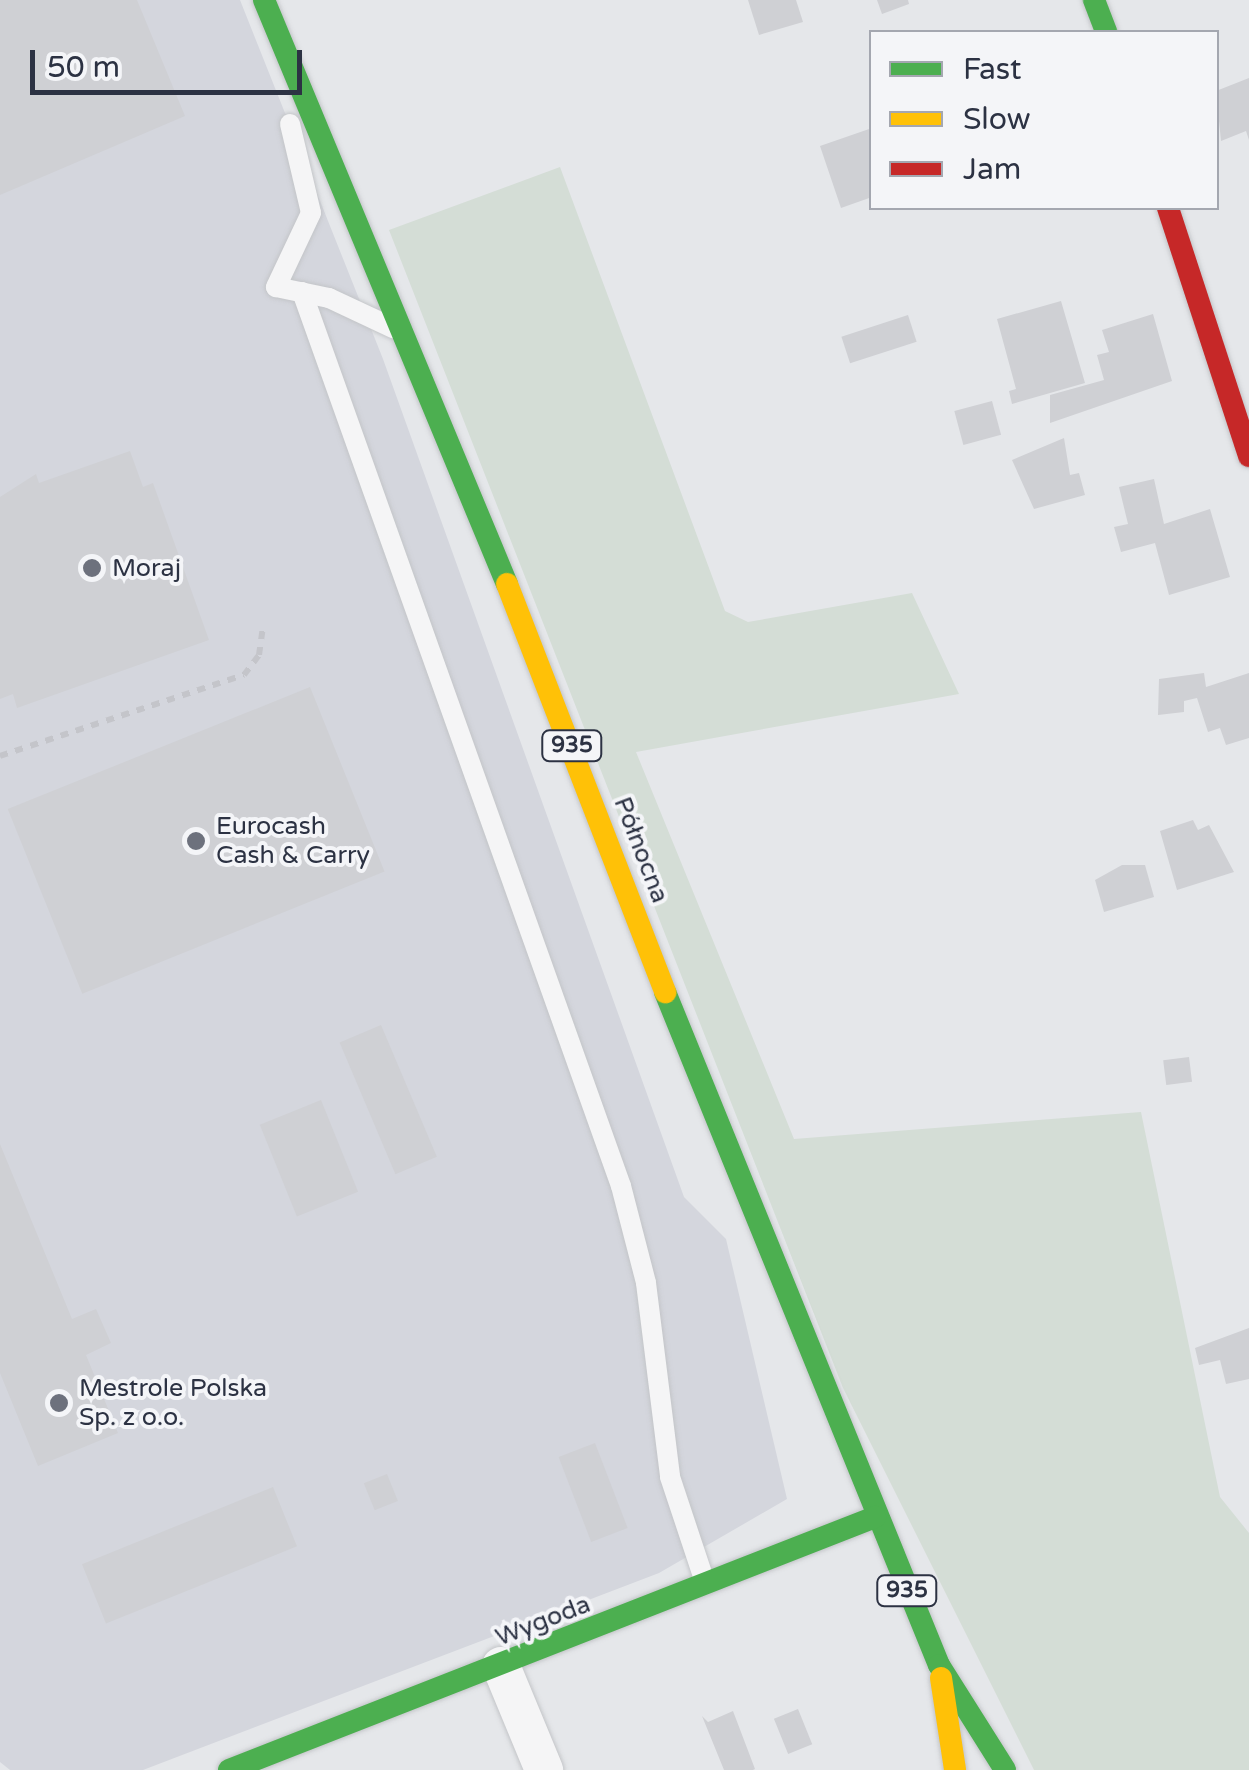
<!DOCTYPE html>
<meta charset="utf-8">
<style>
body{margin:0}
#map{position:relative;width:1249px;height:1770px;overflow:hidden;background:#e5e7ea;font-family:"Varela Round",sans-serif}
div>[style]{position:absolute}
.built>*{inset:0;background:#d4d6dd}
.green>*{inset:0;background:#d4ddd6}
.building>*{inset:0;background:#cfd0d4;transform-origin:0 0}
.path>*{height:6px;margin-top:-3px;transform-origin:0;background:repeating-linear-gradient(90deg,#c4c5ca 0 8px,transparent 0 16px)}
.roads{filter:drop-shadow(0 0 2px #c3c5c8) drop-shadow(0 0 2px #c3c5c8)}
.lane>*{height:20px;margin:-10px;padding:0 10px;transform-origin:10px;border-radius:10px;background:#f5f5f6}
.street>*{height:38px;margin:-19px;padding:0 19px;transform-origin:19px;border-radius:19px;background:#f5f5f6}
.fast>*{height:22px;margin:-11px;padding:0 11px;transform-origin:11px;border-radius:11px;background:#4caf50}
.slow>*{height:22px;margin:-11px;padding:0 11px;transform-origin:11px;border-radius:11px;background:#ffc107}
.jam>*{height:22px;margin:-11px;padding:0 11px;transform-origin:11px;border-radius:11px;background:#c62828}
.dots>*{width:28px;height:28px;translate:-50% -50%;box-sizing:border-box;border:5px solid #f4f5f8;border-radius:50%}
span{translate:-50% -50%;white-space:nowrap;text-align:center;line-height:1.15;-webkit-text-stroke:8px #f4f5f8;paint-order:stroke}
.shield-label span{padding:2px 8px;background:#f4f5f8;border:2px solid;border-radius:8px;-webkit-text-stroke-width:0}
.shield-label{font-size:22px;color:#2c3243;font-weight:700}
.poi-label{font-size:25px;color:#2c3243}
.left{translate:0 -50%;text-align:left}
.street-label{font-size:25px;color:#2c3243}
.legend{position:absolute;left:869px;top:30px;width:350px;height:180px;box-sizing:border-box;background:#f4f5f8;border:2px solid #a4a7b0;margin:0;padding:12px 18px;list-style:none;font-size:30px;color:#2c3243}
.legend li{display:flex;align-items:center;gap:20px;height:50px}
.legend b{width:50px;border:2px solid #a4a7b0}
.scale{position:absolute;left:30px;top:50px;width:272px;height:45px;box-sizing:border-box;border:5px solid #2c3243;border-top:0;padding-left:12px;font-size:30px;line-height:35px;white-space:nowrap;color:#2c3243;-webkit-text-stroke:8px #f4f5f8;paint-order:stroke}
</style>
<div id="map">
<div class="built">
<i style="clip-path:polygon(0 0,240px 0,383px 359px,684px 1197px,726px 1239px,787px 1499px,659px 1573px,143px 1770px,10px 1770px,0 1762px)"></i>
</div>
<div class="green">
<i style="clip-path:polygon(560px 167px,725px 611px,748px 622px,912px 593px,959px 694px,636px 752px,794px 1139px,1141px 1112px,1220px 1497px,1249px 1533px,1249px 1770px,1034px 1770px,843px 1388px,389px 230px)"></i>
</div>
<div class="building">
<i style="clip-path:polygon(0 0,137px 0,185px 116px,0 195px)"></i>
<i style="clip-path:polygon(748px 0,796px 0,803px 22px,759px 35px)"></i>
<i style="clip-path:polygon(877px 0,908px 0,909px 4px,882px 14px)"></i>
<i style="clip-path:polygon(1249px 78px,1249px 140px,1246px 131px,1221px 141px,1216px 91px)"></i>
<i style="clip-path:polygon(872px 128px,872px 197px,841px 208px,820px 146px)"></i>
<i style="clip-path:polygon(1061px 301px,1085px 383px,1012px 404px,1009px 391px,1016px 389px,997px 319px)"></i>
<i style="clip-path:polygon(1153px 314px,1172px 381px,1050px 423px,1050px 395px,1104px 380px,1097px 355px,1109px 352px,1102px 330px)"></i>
<i style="left:908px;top:315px;width:28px;height:70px;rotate:72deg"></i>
<i style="left:992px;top:401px;width:35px;height:39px;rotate:75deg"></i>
<i style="clip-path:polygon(1064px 438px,1070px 475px,1079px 473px,1085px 495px,1034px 509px,1012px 460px)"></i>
<i style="clip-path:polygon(130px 451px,143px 487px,153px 483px,209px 640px,17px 708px,13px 694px,0 699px,0 497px,36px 474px,39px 483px)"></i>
<i style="clip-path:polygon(1154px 479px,1164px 524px,1210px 509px,1230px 577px,1169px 595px,1155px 543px,1121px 552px,1114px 527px,1128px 524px,1119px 487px)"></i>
<i style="clip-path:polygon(1204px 673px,1206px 687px,1249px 673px,1249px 738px,1226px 745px,1220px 728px,1208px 732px,1197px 698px,1184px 701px,1184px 712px,1158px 715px,1159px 679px)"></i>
<i style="left:310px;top:687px;width:199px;height:326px;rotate:68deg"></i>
<i style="clip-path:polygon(1193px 820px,1198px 830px,1209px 825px,1234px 872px,1177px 890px,1160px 831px)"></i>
<i style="clip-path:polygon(1122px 865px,1145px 865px,1154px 897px,1104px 912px,1095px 880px)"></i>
<i style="left:381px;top:1025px;width:143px;height:45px;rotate:67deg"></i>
<i style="left:1189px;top:1057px;width:25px;height:26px;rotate:83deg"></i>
<i style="left:321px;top:1100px;width:99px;height:66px;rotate:68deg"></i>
<i style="clip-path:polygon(0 1144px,72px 1319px,96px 1309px,111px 1343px,86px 1355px,118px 1433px,38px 1466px,0 1373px)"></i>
<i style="clip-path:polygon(1249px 1328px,1249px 1379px,1226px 1384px,1220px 1360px,1199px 1365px,1195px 1348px)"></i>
<i style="left:595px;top:1443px;width:91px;height:39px;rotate:69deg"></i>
<i style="left:387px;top:1474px;width:29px;height:25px;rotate:68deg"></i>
<i style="left:273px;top:1487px;width:64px;height:206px;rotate:68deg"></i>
<i style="left:798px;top:1709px;width:38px;height:26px;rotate:68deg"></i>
<i style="clip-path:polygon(733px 1711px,755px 1769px,753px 1770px,724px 1770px,702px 1716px,708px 1722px)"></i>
</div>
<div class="path">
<i style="left:0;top:756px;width:257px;rotate:-18.4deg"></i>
<i style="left:244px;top:675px;width:25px;rotate:-53deg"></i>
<i style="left:259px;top:655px;width:30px;rotate:-82deg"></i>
</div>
<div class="roads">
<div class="lane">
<i style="left:290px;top:124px;width:91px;rotate:76.7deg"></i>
<i style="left:311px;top:213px;width:82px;rotate:115.3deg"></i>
<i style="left:276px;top:287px;width:54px;rotate:11.7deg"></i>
<i style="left:329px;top:298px;width:71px;rotate:25.1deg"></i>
<i style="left:302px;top:292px;width:949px;rotate:70.36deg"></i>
<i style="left:621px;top:1186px;width:100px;rotate:75.5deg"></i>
<i style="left:646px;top:1283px;width:195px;rotate:82.9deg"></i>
<i style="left:670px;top:1477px;width:111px;rotate:71.6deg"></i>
</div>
<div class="street">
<i style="left:501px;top:1666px;width:113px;rotate:67.5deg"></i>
</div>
<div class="fast">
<i style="left:264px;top:0;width:633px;rotate:67.41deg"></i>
<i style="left:1094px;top:0;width:34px;rotate:69deg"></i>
<i style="left:665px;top:992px;width:727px;rotate:67.85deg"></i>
<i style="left:939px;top:1665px;width:124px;rotate:57.8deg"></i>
<i style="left:229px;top:1770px;width:694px;rotate:-21.39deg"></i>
</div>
<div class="slow">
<i style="left:507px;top:584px;width:438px;rotate:68.8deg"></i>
<i style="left:941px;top:1678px;width:93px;rotate:81.3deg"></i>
</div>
<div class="jam">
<i style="left:1168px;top:208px;width:261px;rotate:71.9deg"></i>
</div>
</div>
<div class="dots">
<i style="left:92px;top:568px;background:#6d717d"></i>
<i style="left:196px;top:841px;background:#6d717d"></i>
<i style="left:59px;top:1403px;background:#6d717d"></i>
</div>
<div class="shield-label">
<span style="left:572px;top:746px">935</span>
<span style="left:907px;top:1591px">935</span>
</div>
<div class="poi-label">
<span class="left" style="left:112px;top:568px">Moraj</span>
<span class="left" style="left:216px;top:841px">Eurocash<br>Cash &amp; Carry</span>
<span class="left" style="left:79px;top:1403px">Mestrole Polska<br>Sp. z o.o.</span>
</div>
<div class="street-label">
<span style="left:641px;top:850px;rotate:69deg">Północna</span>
<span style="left:543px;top:1621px;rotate:-21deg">Wygoda</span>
</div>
<ul class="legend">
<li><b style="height:12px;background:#4caf50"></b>Fast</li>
<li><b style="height:12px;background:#ffc107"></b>Slow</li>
<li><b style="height:12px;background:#c62828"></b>Jam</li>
</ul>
<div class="scale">50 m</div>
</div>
